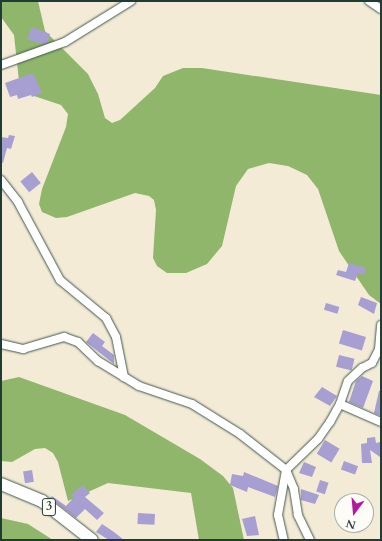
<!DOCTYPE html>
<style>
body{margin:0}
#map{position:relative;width:382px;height:541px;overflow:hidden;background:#f3ebd6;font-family:Cardo,serif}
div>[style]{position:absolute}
.forest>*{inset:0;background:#90b66c}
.building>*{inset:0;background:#a79ed2;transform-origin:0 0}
.roads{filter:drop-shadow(0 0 1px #3f574c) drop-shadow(0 0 1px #3f574c)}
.street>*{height:8px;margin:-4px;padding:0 4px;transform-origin:4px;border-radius:4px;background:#fff}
.primary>*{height:12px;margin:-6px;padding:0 6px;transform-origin:6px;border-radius:6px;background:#fff}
span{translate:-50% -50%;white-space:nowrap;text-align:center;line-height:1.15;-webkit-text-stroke:3px #fdfcf7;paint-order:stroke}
.shield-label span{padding:1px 3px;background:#fdfcf7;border:1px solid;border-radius:3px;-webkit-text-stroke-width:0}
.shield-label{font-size:12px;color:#1f3d34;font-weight:700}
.frame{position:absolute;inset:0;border:2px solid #1f3d34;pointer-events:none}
.north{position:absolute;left:334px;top:493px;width:40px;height:40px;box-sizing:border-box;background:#fdfcf7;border:1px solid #a4b0a9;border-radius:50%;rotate:196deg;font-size:11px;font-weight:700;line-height:16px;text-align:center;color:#1f3d34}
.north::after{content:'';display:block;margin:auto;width:14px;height:18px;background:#b5179e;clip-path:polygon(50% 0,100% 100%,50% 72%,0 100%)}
</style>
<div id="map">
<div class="forest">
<i style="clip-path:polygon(1px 1px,38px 1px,45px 31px,88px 74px,98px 94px,105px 118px,112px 123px,120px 120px,155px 88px,163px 76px,183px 68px,202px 68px,381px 95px,381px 304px,369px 295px,339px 251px,318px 189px,307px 175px,288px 166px,269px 163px,248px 169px,236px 186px,222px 246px,207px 264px,186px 273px,167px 273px,157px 266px,153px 258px,156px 210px,154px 200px,149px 196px,135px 193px,67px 217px,56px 218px,42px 212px,39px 204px,42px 189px,66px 127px,68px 114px,61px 105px,34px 96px,19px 81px,14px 35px,1px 17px)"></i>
<i style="clip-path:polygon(19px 377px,125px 415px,200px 459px,223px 476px,233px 488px,244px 540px,199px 540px,191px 493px,108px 483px,68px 501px,58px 462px,53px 453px,45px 448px,35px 449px,12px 462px,1px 461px,1px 381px)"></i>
<i style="clip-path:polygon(1px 518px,28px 524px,53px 540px,1px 540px)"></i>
</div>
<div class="building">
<i style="clip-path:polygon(32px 27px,50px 34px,47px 43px,42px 44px,27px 39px)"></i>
<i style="clip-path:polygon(33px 73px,42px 93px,32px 97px,31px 95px,18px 99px,17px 95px,10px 97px,5px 83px)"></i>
<i style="clip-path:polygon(9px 135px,15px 136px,11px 149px,7px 148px,3px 163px,1px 162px,1px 137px,8px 138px)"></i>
<i style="left:32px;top:172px;width:14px;height:15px;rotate:51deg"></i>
<i style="clip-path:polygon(349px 263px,366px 268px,364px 275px,358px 273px,355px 281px,336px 275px,338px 270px,346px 272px)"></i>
<i style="clip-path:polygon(361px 297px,377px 303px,374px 314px,358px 305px)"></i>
<i style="left:326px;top:303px;width:14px;height:7px;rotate:17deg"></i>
<i style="left:343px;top:330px;width:24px;height:14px;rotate:17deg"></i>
<i style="clip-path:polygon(93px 333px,105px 342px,102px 346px,114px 355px,114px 364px,86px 342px)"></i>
<i style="left:339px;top:355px;width:16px;height:12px;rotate:14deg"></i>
<i style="clip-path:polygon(362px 376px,373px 381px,363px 408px,349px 402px,356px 381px)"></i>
<i style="clip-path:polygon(322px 387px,337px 396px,330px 406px,314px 397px)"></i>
<i style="clip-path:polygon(379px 391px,381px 391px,381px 416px,374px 413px)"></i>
<i style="clip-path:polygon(375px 437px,376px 443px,380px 442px,380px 457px,370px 450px,372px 463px,362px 463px,361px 444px,367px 443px,367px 438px)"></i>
<i style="left:325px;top:440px;width:17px;height:16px;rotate:31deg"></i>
<i style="left:344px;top:461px;width:15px;height:9px;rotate:20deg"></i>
<i style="clip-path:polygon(304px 462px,316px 467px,312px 477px,299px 473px)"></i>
<i style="left:32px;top:470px;width:12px;height:9px;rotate:81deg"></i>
<i style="clip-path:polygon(244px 472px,278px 486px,275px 497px,248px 487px,247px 492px,230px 485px,232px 474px,243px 476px)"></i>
<i style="left:320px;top:480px;width:9px;height:12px;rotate:18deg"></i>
<i style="clip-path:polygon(83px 485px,90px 493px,85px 497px,104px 513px,97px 520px,85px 509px,76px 518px,50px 498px,52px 496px,66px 506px,74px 497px,71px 495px)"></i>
<i style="clip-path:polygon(301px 489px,319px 495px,315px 504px,301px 500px)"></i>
<i style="left:138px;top:513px;width:17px;height:11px;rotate:3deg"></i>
<i style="clip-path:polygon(255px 516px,259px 535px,247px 536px,242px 519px)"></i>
<i style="clip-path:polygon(102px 524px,114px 532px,124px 540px,109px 540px,96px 532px)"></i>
</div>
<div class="roads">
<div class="street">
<i style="left:369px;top:1px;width:14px;rotate:34deg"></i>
<i style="left:1px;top:65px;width:68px;rotate:-19.8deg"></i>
<i style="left:65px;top:42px;width:78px;rotate:-31.8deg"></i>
<i style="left:1px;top:180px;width:28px;rotate:52deg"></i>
<i style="left:18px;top:202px;width:89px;rotate:61.7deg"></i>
<i style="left:60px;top:280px;width:60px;rotate:39.6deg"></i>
<i style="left:106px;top:318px;width:21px;rotate:62deg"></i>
<i style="left:116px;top:337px;width:41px;rotate:78.7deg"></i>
<i style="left:1px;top:344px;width:23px;rotate:13deg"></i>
<i style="left:23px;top:349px;width:43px;rotate:-16.3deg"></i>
<i style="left:64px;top:337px;width:15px;rotate:20deg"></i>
<i style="left:78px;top:342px;width:28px;rotate:44deg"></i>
<i style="left:98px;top:361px;width:48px;rotate:31.4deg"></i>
<i style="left:139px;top:386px;width:56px;rotate:18.8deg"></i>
<i style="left:192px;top:404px;width:57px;rotate:32deg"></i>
<i style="left:240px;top:434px;width:58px;rotate:38deg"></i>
<i style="left:286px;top:470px;width:46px;rotate:100.1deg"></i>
<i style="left:278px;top:515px;width:26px;rotate:77deg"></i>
<i style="left:340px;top:404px;width:45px;rotate:23.7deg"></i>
<i style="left:310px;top:540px;width:28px;rotate:-116deg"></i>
<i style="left:298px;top:515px;width:26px;rotate:-99deg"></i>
<i style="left:294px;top:489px;width:21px;rotate:-113deg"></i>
<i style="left:286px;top:470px;width:45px;rotate:-44.1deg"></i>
<i style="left:318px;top:439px;width:21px;rotate:-55deg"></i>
<i style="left:330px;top:422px;width:21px;rotate:-61deg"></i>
<i style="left:340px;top:404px;width:24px;rotate:-71deg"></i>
<i style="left:348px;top:381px;width:19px;rotate:-43deg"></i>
<i style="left:362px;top:368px;width:11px;rotate:-27deg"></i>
<i style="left:372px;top:363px;width:16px;rotate:-63deg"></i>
<i style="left:379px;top:349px;width:24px;rotate:-85deg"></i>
</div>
<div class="primary">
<i style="left:1px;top:484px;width:44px;rotate:22.5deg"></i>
<i style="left:42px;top:501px;width:63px;rotate:38deg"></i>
</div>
</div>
<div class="shield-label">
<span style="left:49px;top:507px">3</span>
</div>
<div class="frame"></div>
<div class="north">N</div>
</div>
